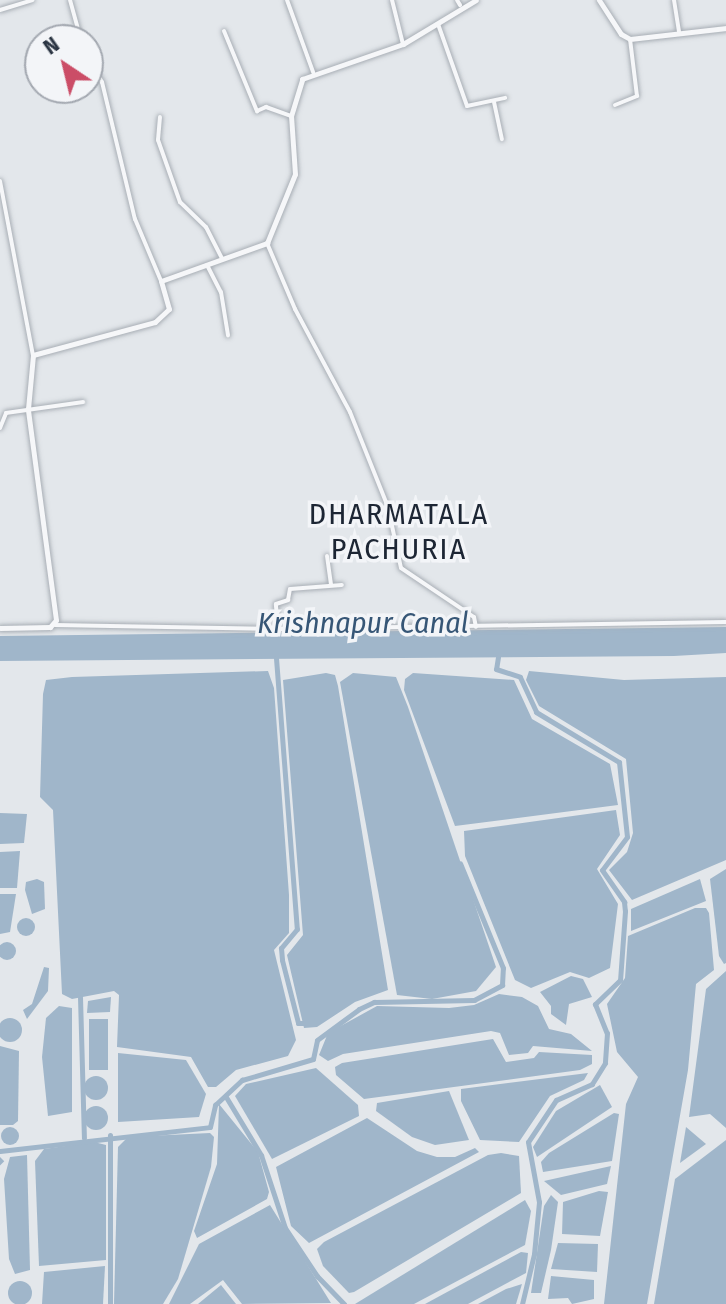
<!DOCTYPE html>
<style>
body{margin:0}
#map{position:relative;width:726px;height:1304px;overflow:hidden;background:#e3e7eb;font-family:"Fira Sans Condensed",sans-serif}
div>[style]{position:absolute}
.water>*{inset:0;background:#a0b6ca;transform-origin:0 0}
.round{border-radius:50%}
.canal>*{height:5px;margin:-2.5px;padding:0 2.5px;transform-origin:2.5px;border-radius:2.5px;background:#a0b6ca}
.roads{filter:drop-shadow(0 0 2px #a8aeb5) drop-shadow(0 0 2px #a8aeb5)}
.minor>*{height:4px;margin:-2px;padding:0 2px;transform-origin:2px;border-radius:2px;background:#f6f7f9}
.tertiary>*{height:5px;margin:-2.5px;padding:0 2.5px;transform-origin:2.5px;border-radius:2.5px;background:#f6f7f9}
span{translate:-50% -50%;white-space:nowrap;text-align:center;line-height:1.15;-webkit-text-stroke:7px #f3f5f8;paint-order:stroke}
.neighbourhood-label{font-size:30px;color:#1d2634;letter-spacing:2px}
.water-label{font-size:30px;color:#365676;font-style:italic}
.north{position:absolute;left:24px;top:24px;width:80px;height:80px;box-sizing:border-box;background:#f3f5f8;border:2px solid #a3a8b0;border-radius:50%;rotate:325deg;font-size:22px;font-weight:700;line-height:32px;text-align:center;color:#2b3543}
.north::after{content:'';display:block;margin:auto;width:28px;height:36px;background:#cb4d67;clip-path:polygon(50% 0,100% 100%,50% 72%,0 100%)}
</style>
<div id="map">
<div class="water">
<i style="clip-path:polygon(726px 627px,726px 653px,674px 656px,0 661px,0 636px)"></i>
<i style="clip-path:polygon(268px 671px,274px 688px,289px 895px,289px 933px,274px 950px,296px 1040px,288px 1056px,236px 1070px,216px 1087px,208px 1087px,191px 1057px,117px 1047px,119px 995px,114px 991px,72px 999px,62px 994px,53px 810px,40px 797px,43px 694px,46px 680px,72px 677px)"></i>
<i style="clip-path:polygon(529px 671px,624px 680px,726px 677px,726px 860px,632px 900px,609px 870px,627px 852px,633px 833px,626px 759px,539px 706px,526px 680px)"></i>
<i style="clip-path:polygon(326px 673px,335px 675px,338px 686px,388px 990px,355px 1002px,317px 1027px,304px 1028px,287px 955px,303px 935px,283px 680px)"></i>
<i style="clip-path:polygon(353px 673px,396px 677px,408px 707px,496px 967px,476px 991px,432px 999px,397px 995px,340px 682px)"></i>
<i style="clip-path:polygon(413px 673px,514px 680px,532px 719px,610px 764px,618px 805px,455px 826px,404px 690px,405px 679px)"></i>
<i style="clip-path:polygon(616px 810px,620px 835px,597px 869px,618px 904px,610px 968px,589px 978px,570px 972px,531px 988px,515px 980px,465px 856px,464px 831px)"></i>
<i style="clip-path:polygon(0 813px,27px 814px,24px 843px,0 844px)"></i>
<i style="clip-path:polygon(20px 851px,17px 888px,0 888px,0 852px)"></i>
<i style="clip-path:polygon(726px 869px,726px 963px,724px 964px,719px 956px,710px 879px)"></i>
<i style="clip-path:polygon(37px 879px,44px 882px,45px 909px,32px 914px,25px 890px,26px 882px)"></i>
<i style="clip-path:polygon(700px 879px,706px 901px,631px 931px,631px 909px)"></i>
<i style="clip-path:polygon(0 894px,16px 894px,10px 932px,0 934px)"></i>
<i style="clip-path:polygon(695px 908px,706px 908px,709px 913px,714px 970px,696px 984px,688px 1070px,647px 1304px,604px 1304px,626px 1104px,638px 1077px,617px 1052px,607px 1004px,625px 978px,628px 936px)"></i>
<i class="round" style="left:17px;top:918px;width:18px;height:18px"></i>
<i class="round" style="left:-2px;top:942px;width:18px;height:18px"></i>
<i style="clip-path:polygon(44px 967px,49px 968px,48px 991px,27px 1019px,23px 1010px,32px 1004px)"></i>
<i style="clip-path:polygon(726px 971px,726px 1128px,710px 1114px,689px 1117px,706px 989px)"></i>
<i style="clip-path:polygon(571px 976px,583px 979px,592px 997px,569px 1004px,566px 1025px,551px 1014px,551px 1006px,540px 992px)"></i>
<i style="clip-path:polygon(499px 994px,522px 997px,538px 1006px,549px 1029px,571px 1034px,592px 1051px,533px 1046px,528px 1053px,509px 1055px,500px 1033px,491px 1031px,343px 1054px,328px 1061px,319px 1055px,328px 1033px,377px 1006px,449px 1008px,474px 1005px)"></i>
<i style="clip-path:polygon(111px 997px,110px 1012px,87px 1013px,88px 1001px)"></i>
<i style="clip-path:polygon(59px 1006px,72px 1008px,72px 1112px,48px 1116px,42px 1057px,46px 1018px)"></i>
<i class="round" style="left:-2px;top:1018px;width:24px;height:24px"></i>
<i style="left:108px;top:1019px;width:51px;height:19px;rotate:90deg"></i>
<i style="clip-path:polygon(493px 1039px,506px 1062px,534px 1058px,539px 1052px,592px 1055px,592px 1064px,580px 1070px,364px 1099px,336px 1075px,335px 1067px,342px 1063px)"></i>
<i style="clip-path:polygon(0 1046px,19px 1051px,18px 1121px,13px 1125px,0 1125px)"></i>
<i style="clip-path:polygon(118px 1053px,186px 1060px,206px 1094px,199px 1117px,118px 1122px)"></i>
<i style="clip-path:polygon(316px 1068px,358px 1105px,359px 1116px,272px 1159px,235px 1096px,246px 1084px)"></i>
<i style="clip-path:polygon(588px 1073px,584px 1080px,550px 1096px,519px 1142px,480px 1140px,461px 1101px,461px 1089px)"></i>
<i class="round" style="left:84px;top:1076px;width:24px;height:24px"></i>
<i style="clip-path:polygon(600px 1085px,612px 1107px,537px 1157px,533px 1147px,556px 1111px)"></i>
<i style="clip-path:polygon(449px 1091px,469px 1140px,435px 1145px,412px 1137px,376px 1111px,377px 1103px)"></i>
<i style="clip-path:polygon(219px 1104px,258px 1152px,269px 1192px,267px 1199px,197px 1238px,194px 1231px,217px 1164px)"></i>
<i class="round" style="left:84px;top:1106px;width:24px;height:24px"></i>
<i style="clip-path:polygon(614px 1113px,619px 1114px,612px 1161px,543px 1172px,541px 1162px,549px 1153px)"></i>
<i style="clip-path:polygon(367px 1118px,417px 1151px,437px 1157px,455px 1157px,475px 1148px,479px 1152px,309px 1243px,291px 1226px,276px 1167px)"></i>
<i class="round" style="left:1px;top:1127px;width:18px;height:18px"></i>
<i style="clip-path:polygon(686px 1127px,706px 1144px,680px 1163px)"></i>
<i style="clip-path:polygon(210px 1133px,214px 1137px,211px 1167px,178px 1279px,163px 1304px,114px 1304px,118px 1147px,128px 1137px)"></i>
<i style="clip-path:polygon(726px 1140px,726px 1304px,654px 1304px,675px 1179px)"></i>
<i style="clip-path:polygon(94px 1142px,106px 1145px,106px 1260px,39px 1266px,35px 1161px,44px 1149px)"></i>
<i style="clip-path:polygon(501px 1153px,519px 1156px,521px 1193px,354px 1292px,349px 1293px,323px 1266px,317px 1249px,324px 1242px,488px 1155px)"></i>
<i style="clip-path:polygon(27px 1155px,30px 1270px,15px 1274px,9px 1259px,4px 1179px,10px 1157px)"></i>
<i style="left:0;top:1157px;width:6px;height:147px;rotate:45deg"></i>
<i style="clip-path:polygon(611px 1166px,607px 1184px,561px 1195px,544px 1181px)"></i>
<i style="clip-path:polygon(599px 1191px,608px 1192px,600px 1236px,562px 1234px,563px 1202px)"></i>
<i style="clip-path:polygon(551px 1195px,558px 1202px,551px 1250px,541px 1293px,531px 1293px,544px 1206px)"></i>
<i style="clip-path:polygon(525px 1200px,531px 1211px,525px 1245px,414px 1304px,355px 1304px)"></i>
<i style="clip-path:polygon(270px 1205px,331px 1303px,242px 1304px,223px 1280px,190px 1304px,169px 1304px,199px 1244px)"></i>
<i style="clip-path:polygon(558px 1243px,598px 1244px,597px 1272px,551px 1269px)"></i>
<i style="clip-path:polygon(521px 1252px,528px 1253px,526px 1273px,468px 1304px,425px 1304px)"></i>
<i style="clip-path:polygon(105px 1266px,103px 1304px,42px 1304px,44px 1272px)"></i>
<i style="clip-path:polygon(551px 1276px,594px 1280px,594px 1299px,572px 1304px,568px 1298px,548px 1299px)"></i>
<i class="round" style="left:8px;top:1281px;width:24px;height:24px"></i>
<i style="clip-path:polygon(522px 1284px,516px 1304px,478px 1304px,506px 1289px)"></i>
<i style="clip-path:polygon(221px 1285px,236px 1304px,198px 1304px)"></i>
</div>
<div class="canal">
<i style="left:498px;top:657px;width:12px;rotate:99deg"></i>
<i style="left:496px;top:669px;width:25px;rotate:18deg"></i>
<i style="left:520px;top:677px;width:38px;rotate:65deg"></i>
<i style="left:536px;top:712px;width:97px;rotate:31.1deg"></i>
<i style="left:619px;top:762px;width:75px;rotate:83.9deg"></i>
<i style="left:627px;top:837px;width:41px;rotate:127.1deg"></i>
<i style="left:602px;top:870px;width:39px;rotate:55deg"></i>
<i style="left:624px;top:902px;width:9px;rotate:84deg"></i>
<i style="left:625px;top:911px;width:69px;rotate:94.1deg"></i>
<i style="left:620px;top:980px;width:35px;rotate:136deg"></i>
<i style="left:595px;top:1004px;width:31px;rotate:68deg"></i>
<i style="left:607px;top:1033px;width:30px;rotate:94deg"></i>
<i style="left:605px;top:1063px;width:25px;rotate:122deg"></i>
<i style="left:592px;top:1084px;width:39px;rotate:156deg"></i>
<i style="left:556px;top:1100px;width:50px;rotate:123.7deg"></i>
<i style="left:528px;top:1142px;width:61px;rotate:79.6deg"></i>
<i style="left:539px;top:1202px;width:52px;rotate:95.5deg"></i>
<i style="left:534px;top:1254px;width:51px;rotate:103.5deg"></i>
<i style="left:276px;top:658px;width:272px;rotate:85.6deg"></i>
<i style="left:297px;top:929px;width:25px;rotate:130deg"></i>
<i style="left:281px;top:948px;width:12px;rotate:85deg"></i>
<i style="left:282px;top:960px;width:65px;rotate:75.7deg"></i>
<i style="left:298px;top:1023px;width:5px"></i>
<i style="left:80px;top:997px;width:141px;rotate:88.4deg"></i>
<i style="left:226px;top:1097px;width:68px;rotate:58.9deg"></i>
<i style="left:261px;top:1155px;width:77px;rotate:71.8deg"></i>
<i style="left:285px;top:1228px;width:58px;rotate:56.3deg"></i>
<i style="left:317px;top:1276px;width:39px;rotate:46deg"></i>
<i style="left:0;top:1151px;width:211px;rotate:-6.5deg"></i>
<i style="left:210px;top:1127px;width:23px;rotate:-77deg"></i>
<i style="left:215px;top:1105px;width:37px;rotate:-43deg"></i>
<i style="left:242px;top:1080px;width:74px;rotate:-16.5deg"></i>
<i style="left:313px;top:1059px;width:19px;rotate:-78deg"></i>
<i style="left:317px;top:1040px;width:52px;rotate:-36.4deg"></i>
<i style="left:359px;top:1009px;width:17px;rotate:-25deg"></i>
<i style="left:374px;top:1002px;width:100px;rotate:-1.1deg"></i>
<i style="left:474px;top:1000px;width:32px;rotate:-28deg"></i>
<i style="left:502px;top:985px;width:17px;rotate:-87deg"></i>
<i style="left:503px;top:968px;width:113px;rotate:-112.3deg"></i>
<i style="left:110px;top:1304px;width:169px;rotate:-90deg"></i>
</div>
<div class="roads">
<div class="minor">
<i style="left:70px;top:0;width:41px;rotate:74.6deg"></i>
<i style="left:287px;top:0;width:77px;rotate:70.1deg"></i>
<i style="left:392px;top:0;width:45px;rotate:76deg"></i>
<i style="left:457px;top:0;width:6px;rotate:59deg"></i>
<i style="left:674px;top:0;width:32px;rotate:81deg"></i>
<i style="left:0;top:10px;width:34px;rotate:-17deg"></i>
<i style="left:438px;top:24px;width:87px;rotate:70.5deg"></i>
<i style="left:467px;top:106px;width:39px;rotate:-12deg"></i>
<i style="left:224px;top:31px;width:87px;rotate:67.6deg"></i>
<i style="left:257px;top:111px;width:10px;rotate:-24deg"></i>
<i style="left:266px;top:107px;width:27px;rotate:20deg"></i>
<i style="left:88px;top:57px;width:29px;rotate:61deg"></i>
<i style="left:102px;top:82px;width:141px;rotate:76.5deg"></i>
<i style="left:135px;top:219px;width:67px;rotate:67.2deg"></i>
<i style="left:494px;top:102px;width:38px;rotate:78deg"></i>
<i style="left:615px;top:105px;width:24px;rotate:-22deg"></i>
<i style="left:637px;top:96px;width:57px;rotate:-97deg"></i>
<i style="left:160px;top:117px;width:23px;rotate:95deg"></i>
<i style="left:158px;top:140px;width:66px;rotate:70.5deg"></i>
<i style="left:180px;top:202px;width:36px;rotate:44deg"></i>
<i style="left:206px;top:227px;width:36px;rotate:63deg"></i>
<i style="left:0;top:181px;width:177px;rotate:79.3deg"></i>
<i style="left:267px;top:243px;width:72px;rotate:67deg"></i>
<i style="left:295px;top:309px;width:117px;rotate:61.9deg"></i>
<i style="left:350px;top:412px;width:102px;rotate:68.2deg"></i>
<i style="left:388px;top:507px;width:62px;rotate:78deg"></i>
<i style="left:401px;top:568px;width:88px;rotate:33.9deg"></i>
<i style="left:474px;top:617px;width:10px;rotate:79deg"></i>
<i style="left:207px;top:265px;width:30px;rotate:63deg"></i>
<i style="left:221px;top:292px;width:44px;rotate:80.8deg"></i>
<i style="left:0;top:428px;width:16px;rotate:-68deg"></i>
<i style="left:6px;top:413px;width:78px;rotate:-8.1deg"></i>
<i style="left:327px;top:556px;width:29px;rotate:82deg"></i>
<i style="left:55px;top:625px;width:223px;rotate:1deg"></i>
<i style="left:278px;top:629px;width:448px;rotate:-0.9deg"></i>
<i style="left:278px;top:629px;width:25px;rotate:-95deg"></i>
<i style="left:276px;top:604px;width:13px;rotate:-18deg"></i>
<i style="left:288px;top:600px;width:11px;rotate:-80deg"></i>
<i style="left:290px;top:589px;width:52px;rotate:-4.4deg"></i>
</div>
<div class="tertiary">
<i style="left:599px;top:0;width:40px;rotate:57.1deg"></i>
<i style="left:621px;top:34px;width:10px;rotate:29deg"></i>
<i style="left:630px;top:39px;width:97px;rotate:-6.5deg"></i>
<i style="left:0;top:628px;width:50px;rotate:-1.1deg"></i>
<i style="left:50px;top:627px;width:9px;rotate:-49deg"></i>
<i style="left:56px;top:620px;width:213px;rotate:-97.6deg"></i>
<i style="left:28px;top:409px;width:54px;rotate:-84.7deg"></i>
<i style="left:33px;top:355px;width:126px;rotate:-15.1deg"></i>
<i style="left:155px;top:322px;width:19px;rotate:-43deg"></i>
<i style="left:169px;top:309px;width:29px;rotate:-106deg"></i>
<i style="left:161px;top:281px;width:113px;rotate:-19.7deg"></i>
<i style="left:267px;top:243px;width:74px;rotate:-67.9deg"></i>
<i style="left:295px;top:174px;width:58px;rotate:-93.9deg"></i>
<i style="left:291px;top:116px;width:39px;rotate:-73deg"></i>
<i style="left:302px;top:79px;width:107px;rotate:-19.1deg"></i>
<i style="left:403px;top:44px;width:85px;rotate:-31.1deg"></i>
</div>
</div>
<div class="neighbourhood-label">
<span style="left:399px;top:531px">DHARMATALA<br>PACHURIA</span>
</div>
<div class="water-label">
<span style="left:363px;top:623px">Krishnapur Canal</span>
</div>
<div class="north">N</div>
</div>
